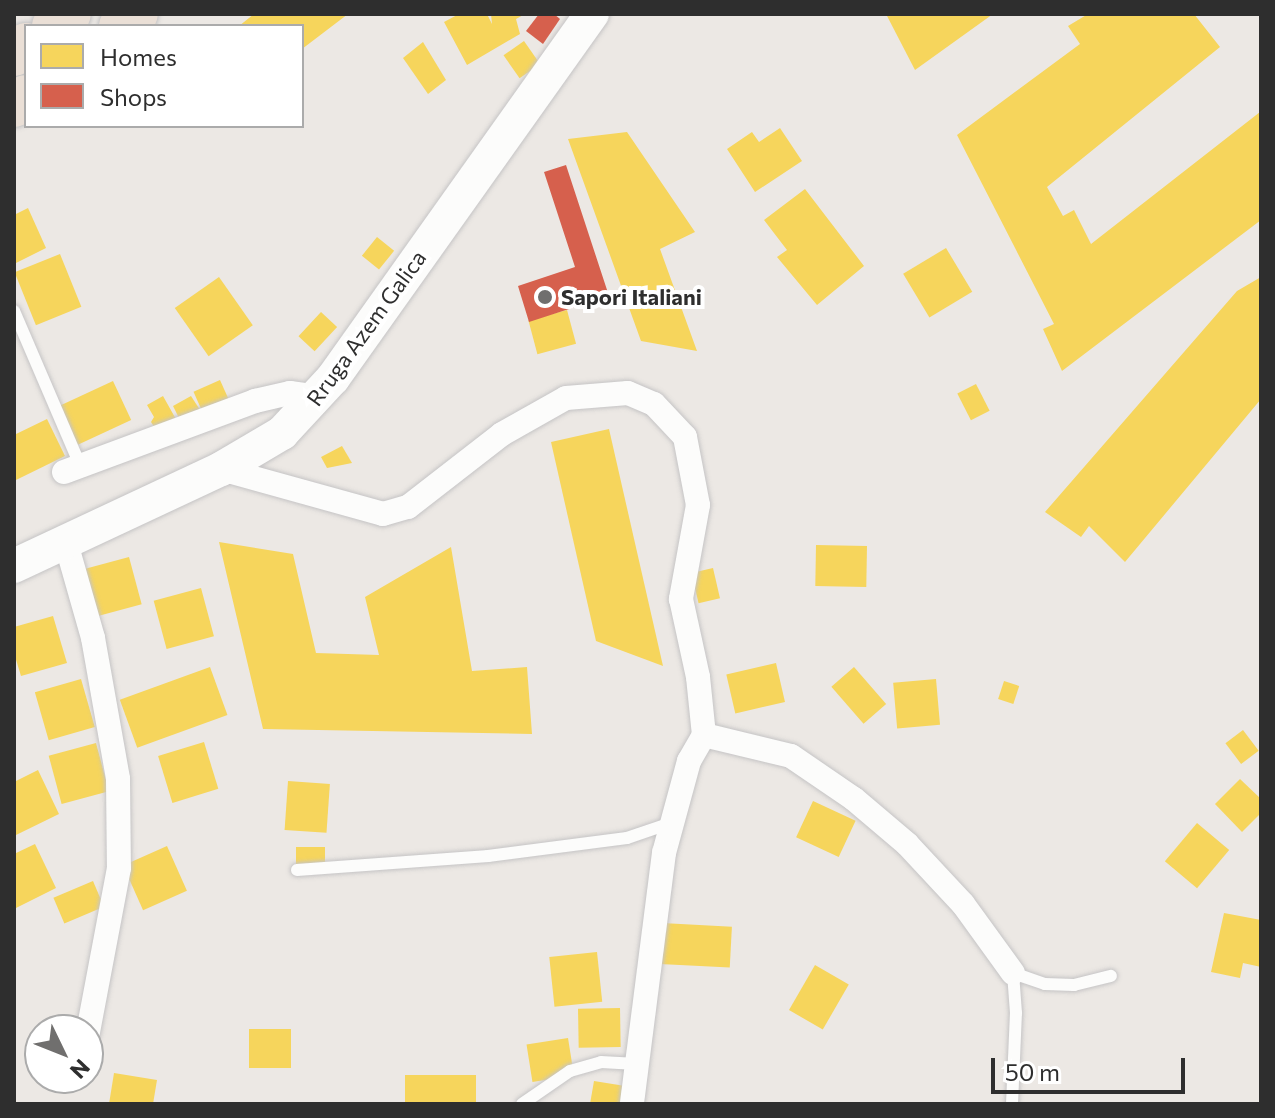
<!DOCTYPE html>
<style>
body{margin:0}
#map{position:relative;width:1275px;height:1118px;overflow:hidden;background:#ece8e4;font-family:Commissioner,sans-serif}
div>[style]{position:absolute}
.homes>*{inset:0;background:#f6d55c;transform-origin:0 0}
.shops>*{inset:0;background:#d6604d}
.roads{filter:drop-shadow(0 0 2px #c5c4c5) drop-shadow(0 0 2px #c5c4c5)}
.lane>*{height:12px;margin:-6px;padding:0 6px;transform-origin:6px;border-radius:6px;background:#fcfcfb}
.street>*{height:24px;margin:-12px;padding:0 12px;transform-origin:12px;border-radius:12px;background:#fcfcfb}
.secondary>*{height:34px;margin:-17px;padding:0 17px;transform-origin:17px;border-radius:17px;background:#fcfcfb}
.highway>*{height:44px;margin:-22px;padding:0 22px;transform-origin:22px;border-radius:22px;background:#eadfd6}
.dots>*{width:22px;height:22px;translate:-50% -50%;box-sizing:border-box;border:4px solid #fff;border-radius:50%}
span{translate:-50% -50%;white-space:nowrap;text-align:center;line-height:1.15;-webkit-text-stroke:8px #fff;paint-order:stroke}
.poi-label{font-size:22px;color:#2e2e2e;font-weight:700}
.left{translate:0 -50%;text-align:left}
.street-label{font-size:22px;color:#2e2e2e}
.frame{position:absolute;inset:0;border:16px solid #2e2e2e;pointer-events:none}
.legend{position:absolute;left:24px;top:24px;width:280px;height:104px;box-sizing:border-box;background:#fff;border:2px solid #ababab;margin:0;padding:10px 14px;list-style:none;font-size:24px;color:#2e2e2e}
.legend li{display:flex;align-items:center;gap:16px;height:40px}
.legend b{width:40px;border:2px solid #ababab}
.north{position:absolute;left:24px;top:1014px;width:80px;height:80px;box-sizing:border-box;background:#fff;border:2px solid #ababab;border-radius:50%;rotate:133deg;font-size:22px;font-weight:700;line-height:32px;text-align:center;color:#2e2e2e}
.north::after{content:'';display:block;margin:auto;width:28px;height:36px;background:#706f6e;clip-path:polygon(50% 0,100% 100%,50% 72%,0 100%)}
.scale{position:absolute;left:991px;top:1058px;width:194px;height:36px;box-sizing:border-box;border:4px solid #2e2e2e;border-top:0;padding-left:10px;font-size:24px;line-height:28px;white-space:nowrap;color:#2e2e2e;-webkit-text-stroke:6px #fff;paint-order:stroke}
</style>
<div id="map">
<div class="homes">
<i style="clip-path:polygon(254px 14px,348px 14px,302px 49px,302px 26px,239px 26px)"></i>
<i style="clip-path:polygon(459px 14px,487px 14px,492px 24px,491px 14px,525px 14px,516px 19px,520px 34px,467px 65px,444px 22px)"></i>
<i style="clip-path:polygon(886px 14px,993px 14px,915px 70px)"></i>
<i style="clip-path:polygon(1088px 14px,1194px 14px,1220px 47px,1047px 187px,1063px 216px,1074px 210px,1091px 244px,1260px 112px,1261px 220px,1062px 371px,1043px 329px,1054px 324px,957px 135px,1080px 44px,1068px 26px)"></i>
<i style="left:524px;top:41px;width:28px;height:25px;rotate:55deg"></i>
<i style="clip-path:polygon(423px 42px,446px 80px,428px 94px,403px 58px)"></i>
<i style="clip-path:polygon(780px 128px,802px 161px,755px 192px,727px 149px,752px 132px,759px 142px)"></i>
<i style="clip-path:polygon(627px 132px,695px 232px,660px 249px,697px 351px,641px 341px,568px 139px)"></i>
<i style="clip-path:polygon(805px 189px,864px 266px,817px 305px,777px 257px,787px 250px,764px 220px)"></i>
<i style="clip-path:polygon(28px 208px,46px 248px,14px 264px,14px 215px)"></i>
<i style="left:377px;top:237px;width:22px;height:24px;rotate:39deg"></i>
<i style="left:946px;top:248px;width:51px;height:50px;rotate:59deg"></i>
<i style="left:60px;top:254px;width:57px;height:49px;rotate:68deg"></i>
<i style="left:219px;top:277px;width:59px;height:54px;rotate:55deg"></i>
<i style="clip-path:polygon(1261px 277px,1261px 399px,1125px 562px,1089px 526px,1081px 537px,1045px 512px,1237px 291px)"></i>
<i style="left:567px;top:310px;width:35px;height:40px;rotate:75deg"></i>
<i style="left:321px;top:312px;width:22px;height:33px;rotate:43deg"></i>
<i style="left:220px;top:380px;width:22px;height:29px;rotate:66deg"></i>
<i style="left:113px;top:381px;width:43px;height:60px;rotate:65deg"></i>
<i style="left:976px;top:384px;width:30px;height:21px;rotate:63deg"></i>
<i style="clip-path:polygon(163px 396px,177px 421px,157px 431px,151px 422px,154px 417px,147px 405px)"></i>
<i style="clip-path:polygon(191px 396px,202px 413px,181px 422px,173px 406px)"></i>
<i style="clip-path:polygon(47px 419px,65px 456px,16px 480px,14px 435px)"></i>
<i style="clip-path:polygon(609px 429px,663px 666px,596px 641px,551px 442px)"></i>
<i style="clip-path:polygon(342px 446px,352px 463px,327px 468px,321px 457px)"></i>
<i style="clip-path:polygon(219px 542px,293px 554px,316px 653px,379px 655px,365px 597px,451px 547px,472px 671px,527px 667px,532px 734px,263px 729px)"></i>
<i style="left:816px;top:545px;width:51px;height:41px;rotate:1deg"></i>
<i style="left:129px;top:557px;width:49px;height:49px;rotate:75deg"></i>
<i style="left:713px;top:568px;width:31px;height:22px;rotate:77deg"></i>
<i style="left:201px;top:588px;width:50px;height:49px;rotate:75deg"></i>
<i style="clip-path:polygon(53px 616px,67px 663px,21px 676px,14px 653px,14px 627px)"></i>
<i style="left:776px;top:663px;width:40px;height:51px;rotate:77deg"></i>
<i style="left:210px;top:667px;width:51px;height:96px;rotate:70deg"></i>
<i style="left:854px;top:667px;width:49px;height:30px;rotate:49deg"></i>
<i style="left:81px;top:679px;width:50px;height:48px;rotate:74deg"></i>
<i style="left:936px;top:679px;width:46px;height:43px;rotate:85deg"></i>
<i style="left:1004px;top:681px;width:16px;height:19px;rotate:18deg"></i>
<i style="left:1243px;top:730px;width:26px;height:22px;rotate:53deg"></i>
<i style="left:204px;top:742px;width:49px;height:48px;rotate:73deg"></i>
<i style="left:96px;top:743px;width:50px;height:49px;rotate:75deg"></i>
<i style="clip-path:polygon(38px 770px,59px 814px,16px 835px,14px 782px)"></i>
<i style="clip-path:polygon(1240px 779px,1261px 799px,1261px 813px,1242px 832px,1215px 804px)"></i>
<i style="left:288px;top:781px;width:42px;height:49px;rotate:4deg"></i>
<i style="left:813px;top:801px;width:47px;height:40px;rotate:25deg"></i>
<i style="left:1197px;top:823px;width:42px;height:50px;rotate:40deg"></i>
<i style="clip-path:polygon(35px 844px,56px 888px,14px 909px,14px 854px)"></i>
<i style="left:167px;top:846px;width:49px;height:48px;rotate:66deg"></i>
<i style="left:296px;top:847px;width:29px;height:17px"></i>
<i style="left:93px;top:881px;width:28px;height:43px;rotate:67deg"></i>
<i style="clip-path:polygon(1224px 913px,1261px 920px,1261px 967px,1243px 963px,1240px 978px,1211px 972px)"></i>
<i style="left:662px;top:923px;width:70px;height:41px;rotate:3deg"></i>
<i style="left:597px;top:952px;width:50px;height:48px;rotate:84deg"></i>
<i style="left:815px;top:965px;width:39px;height:52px;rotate:30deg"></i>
<i style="left:620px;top:1008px;width:39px;height:42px;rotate:89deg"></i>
<i style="left:291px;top:1029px;width:39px;height:42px;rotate:90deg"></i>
<i style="left:568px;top:1038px;width:38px;height:42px;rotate:81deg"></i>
<i style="clip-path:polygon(114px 1073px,157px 1080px,153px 1104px,109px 1104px)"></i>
<i style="left:476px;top:1075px;width:29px;height:71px;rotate:90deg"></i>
<i style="clip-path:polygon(594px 1081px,625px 1086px,622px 1104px,590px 1104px)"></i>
</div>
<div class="shops">
<i style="clip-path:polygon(539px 14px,554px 14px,560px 19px,543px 44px,526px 31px)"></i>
<i style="clip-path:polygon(566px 165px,609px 296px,529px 322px,518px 286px,575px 267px,544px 172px)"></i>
</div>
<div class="roads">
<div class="lane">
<i style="left:14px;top:311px;width:168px;rotate:66.8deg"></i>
<i style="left:297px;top:870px;width:192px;rotate:-4.2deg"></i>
<i style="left:488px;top:856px;width:140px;rotate:-7.4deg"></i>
<i style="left:627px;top:838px;width:46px;rotate:-18.8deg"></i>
<i style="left:1013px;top:973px;width:34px;rotate:19deg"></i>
<i style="left:1045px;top:984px;width:29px;rotate:2deg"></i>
<i style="left:1074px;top:985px;width:38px;rotate:-14deg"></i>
<i style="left:522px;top:1104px;width:58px;rotate:-34.5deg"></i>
<i style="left:570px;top:1071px;width:32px;rotate:-16deg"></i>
<i style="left:601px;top:1062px;width:36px;rotate:3deg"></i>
<i style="left:1012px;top:1104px;width:91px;rotate:-87.5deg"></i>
<i style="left:1016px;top:1013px;width:40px;rotate:-94.3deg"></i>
</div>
<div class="street">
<i style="left:221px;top:469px;width:168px;rotate:15.5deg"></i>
<i style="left:383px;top:514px;width:26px;rotate:-16deg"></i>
<i style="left:408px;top:507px;width:119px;rotate:-37.8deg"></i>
<i style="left:502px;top:434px;width:73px;rotate:-29.4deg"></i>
<i style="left:566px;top:398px;width:62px;rotate:-4.6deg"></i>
<i style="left:628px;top:393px;width:28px;rotate:23deg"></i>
<i style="left:654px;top:404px;width:45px;rotate:46.8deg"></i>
<i style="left:685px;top:437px;width:69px;rotate:79.2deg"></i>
<i style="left:698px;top:505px;width:96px;rotate:100.3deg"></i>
<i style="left:681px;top:599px;width:80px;rotate:77.7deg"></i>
<i style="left:698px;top:677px;width:58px;rotate:84.1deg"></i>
<i style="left:704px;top:735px;width:30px;rotate:120deg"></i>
<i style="left:689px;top:761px;width:95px;rotate:105.2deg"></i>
<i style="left:664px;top:853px;width:253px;rotate:97.3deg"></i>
<i style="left:64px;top:472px;width:204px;rotate:-20.4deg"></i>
<i style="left:255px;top:401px;width:36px;rotate:-13deg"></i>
<i style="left:290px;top:393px;width:27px;rotate:8deg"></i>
<i style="left:66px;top:543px;width:99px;rotate:74.1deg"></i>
<i style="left:93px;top:638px;width:143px;rotate:79.9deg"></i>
<i style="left:118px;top:779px;width:89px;rotate:89.4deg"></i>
<i style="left:119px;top:868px;width:167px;rotate:100.7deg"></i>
<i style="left:704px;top:735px;width:89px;rotate:13.6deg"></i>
<i style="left:791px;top:756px;width:76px;rotate:34.3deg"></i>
<i style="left:854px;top:799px;width:70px;rotate:40.3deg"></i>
<i style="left:907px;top:844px;width:82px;rotate:47deg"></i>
<i style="left:963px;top:904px;width:85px;rotate:54.1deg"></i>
</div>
<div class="secondary">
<i style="left:14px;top:566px;width:229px;rotate:-25.1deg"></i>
<i style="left:221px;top:469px;width:71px;rotate:-30.5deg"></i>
<i style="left:282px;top:433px;width:75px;rotate:-47.2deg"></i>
<i style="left:333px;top:378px;width:447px;rotate:-54.6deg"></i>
</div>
<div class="highway">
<i style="left:54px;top:26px;width:19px;rotate:-39deg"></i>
<i style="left:121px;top:26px;width:19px;rotate:-39deg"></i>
<i style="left:14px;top:54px;width:15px;rotate:-37deg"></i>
<i style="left:14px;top:105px;width:14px;rotate:-34deg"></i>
</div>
</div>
<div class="dots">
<i style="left:545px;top:297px;background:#706f6e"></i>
</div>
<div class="poi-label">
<span class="left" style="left:561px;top:297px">Sapori Italiani</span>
</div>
<div class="street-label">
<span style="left:366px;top:328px;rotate:-54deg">Rruga Azem Galica</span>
</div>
<div class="frame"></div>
<ul class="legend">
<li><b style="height:22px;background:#f6d55c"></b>Homes</li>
<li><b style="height:22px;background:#d6604d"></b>Shops</li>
</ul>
<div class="north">N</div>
<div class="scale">50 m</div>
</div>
